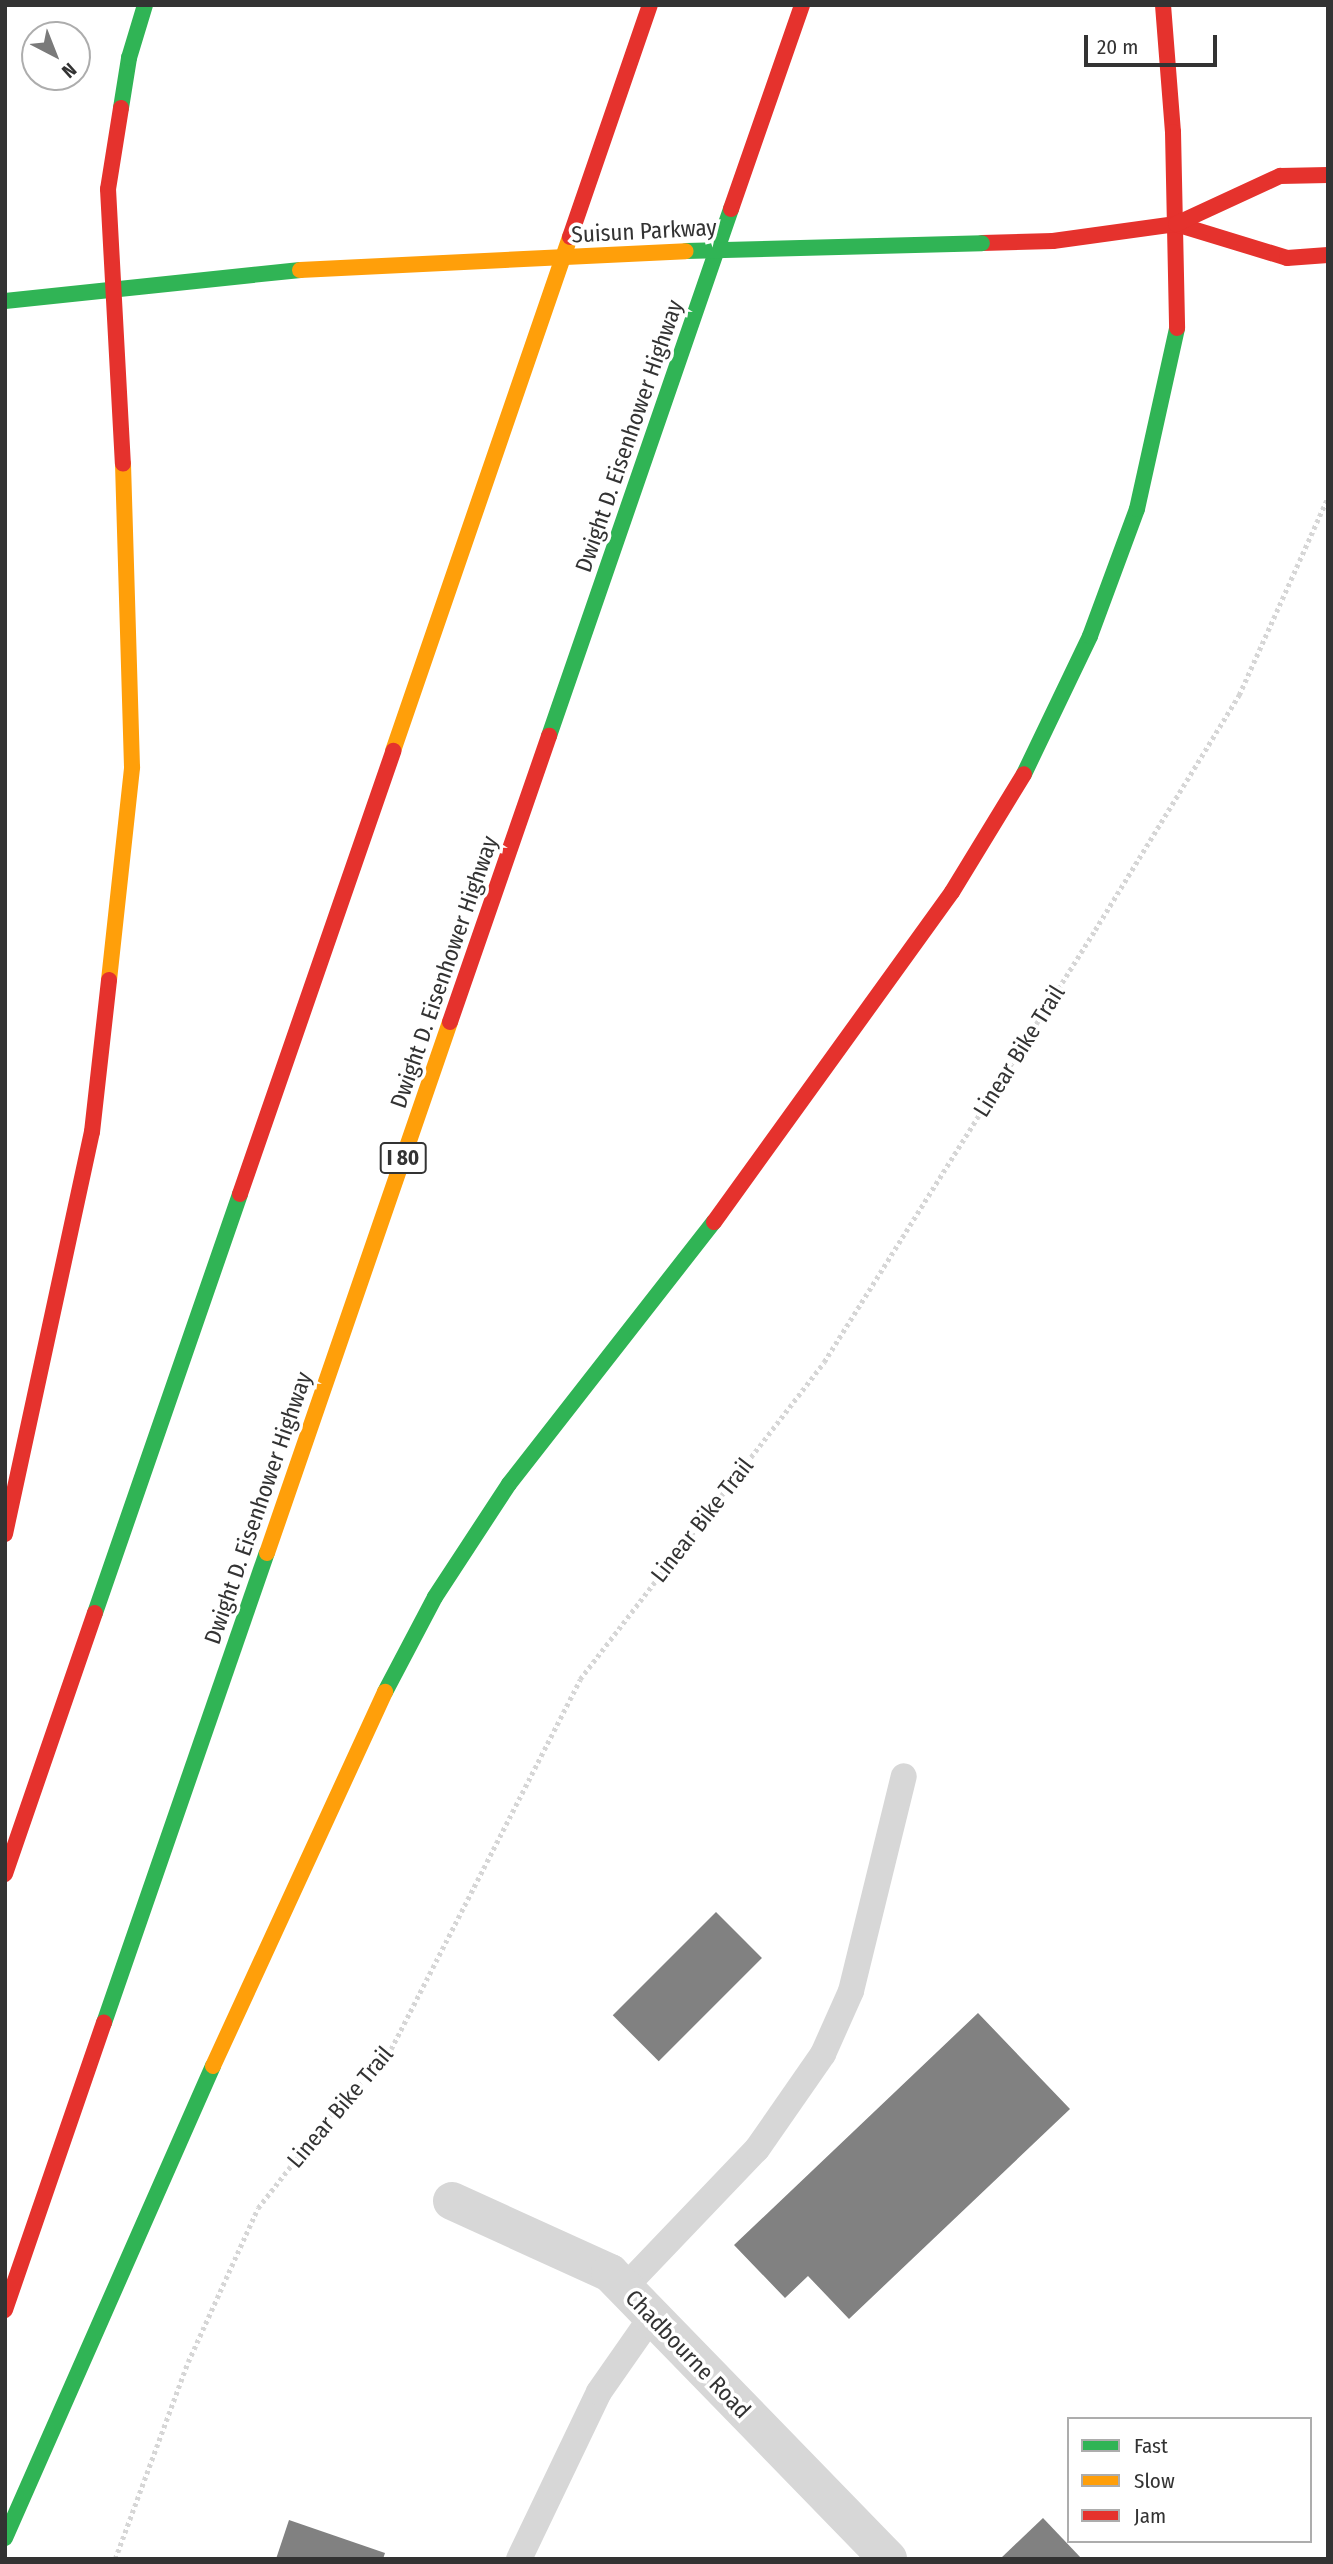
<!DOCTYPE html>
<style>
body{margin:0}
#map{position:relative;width:1333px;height:2564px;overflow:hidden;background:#fff;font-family:"Fira Sans Condensed",sans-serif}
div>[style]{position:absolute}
.building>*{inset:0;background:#818181;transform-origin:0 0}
.path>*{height:4.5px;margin-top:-2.25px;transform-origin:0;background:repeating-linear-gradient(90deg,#d6d6d6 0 3.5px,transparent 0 7px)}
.lane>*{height:26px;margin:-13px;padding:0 13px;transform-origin:13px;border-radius:13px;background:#d7d7d7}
.street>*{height:38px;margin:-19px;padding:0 19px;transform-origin:19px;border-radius:19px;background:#d7d7d7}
.fast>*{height:16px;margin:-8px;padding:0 8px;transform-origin:8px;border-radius:8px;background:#30b455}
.slow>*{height:16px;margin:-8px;padding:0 8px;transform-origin:8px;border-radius:8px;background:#ff9f0a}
.jam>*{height:16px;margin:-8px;padding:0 8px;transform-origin:8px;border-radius:8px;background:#e5322d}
.fast-bridge>*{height:16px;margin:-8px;padding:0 8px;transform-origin:8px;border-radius:8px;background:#30b455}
.slow-bridge>*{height:16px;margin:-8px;padding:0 8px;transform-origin:8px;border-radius:8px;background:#ff9f0a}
span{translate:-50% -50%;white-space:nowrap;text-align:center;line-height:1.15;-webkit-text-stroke:7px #fff;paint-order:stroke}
.shield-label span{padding:2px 5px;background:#fff;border:2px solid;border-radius:5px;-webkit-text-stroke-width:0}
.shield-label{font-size:21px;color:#333;font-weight:700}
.street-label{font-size:23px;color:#333}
.frame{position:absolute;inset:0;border:7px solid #333;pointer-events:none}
.legend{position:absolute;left:1067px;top:2417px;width:245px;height:126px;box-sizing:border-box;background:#fff;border:2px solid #adadad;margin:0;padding:9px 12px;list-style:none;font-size:21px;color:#333}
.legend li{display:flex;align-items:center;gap:14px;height:35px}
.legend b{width:35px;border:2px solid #adadad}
.north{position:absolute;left:21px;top:21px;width:70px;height:70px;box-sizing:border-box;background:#fff;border:2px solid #adadad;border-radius:50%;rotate:138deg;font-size:19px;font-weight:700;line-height:28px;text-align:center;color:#333}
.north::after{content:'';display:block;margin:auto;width:24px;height:32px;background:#7a7a7a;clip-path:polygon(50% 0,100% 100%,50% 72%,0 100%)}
.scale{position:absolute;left:1084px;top:35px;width:133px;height:32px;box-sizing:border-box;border:4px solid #333;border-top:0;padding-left:9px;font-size:21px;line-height:24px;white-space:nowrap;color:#333;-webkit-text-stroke:5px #fff;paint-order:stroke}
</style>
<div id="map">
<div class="building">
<i style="left:716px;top:1912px;width:65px;height:146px;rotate:45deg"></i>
<i style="clip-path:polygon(978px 2013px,1070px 2109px,849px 2319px,808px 2276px,785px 2298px,734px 2245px)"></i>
<i style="clip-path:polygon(1043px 2518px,1082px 2559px,1000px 2559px)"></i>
<i style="clip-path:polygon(289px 2520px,385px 2553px,383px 2559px,276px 2559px)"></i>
</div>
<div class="path">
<i style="left:115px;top:2559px;width:210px;rotate:-69.7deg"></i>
<i style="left:188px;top:2362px;width:169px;rotate:-65.6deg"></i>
<i style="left:258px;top:2208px;width:117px;rotate:-52deg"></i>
<i style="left:330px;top:2116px;width:91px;rotate:-47.7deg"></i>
<i style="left:391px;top:2049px;width:415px;rotate:-62.9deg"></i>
<i style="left:580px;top:1679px;width:400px;rotate:-52.4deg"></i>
<i style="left:824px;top:1362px;width:510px;rotate:-57.9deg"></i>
<i style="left:1095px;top:930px;width:276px;rotate:-58.5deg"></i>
<i style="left:1239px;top:695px;width:217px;rotate:-65.8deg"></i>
</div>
<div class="lane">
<i style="left:624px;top:2288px;width:192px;rotate:-46.3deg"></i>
<i style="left:757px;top:2149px;width:116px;rotate:-55.2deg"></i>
<i style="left:823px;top:2054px;width:69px;rotate:-66deg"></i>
<i style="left:851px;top:1991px;width:221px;rotate:-76.2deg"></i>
<i style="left:519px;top:2559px;width:185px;rotate:-64.4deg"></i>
<i style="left:599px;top:2392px;width:93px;rotate:-55.1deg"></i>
</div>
<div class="street">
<i style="left:452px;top:2201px;width:174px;rotate:24.5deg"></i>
<i style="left:610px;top:2273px;width:399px;rotate:45.8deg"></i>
</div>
<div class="fast">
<i style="left:121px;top:108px;width:51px;rotate:-80.9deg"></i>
<i style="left:129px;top:58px;width:55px;rotate:-73.2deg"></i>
<i style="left:5px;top:301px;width:297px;rotate:-6deg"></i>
<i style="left:549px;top:736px;width:558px;rotate:-70.95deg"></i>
<i style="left:1024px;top:774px;width:153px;rotate:-64.4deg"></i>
<i style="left:1090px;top:636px;width:135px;rotate:-69.7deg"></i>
<i style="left:1137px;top:509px;width:185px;rotate:-77.5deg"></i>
<i style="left:95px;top:1613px;width:443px;rotate:-70.9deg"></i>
<i style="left:385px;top:1692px;width:107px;rotate:-62.2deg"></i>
<i style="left:435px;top:1597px;width:135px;rotate:-56.8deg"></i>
<i style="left:509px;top:1484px;width:333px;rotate:-52deg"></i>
<i style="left:104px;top:2023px;width:497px;rotate:-70.9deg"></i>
<i style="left:5px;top:2538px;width:516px;rotate:-66.22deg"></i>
</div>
<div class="slow">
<i style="left:393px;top:751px;width:544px;rotate:-71deg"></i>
<i style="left:109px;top:980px;width:214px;rotate:-83.8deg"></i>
<i style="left:132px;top:767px;width:303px;rotate:-91.7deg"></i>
<i style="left:267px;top:1553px;width:562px;rotate:-70.98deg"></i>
<i style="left:213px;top:2066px;width:412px;rotate:-65.3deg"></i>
</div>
<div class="jam">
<i style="left:1163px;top:5px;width:127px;rotate:85.5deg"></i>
<i style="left:1173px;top:132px;width:196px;rotate:88.8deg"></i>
<i style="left:121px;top:108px;width:82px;rotate:99.1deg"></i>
<i style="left:108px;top:189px;width:275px;rotate:86.9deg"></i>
<i style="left:731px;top:209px;width:216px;rotate:-70.8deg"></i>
<i style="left:1176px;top:224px;width:116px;rotate:17deg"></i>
<i style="left:1287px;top:258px;width:41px;rotate:-4.2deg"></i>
<i style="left:570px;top:237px;width:245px;rotate:-71deg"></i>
<i style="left:982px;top:243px;width:71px;rotate:-1.6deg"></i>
<i style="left:1053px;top:241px;width:124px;rotate:-7.9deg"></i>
<i style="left:1176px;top:224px;width:115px;rotate:-24.8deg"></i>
<i style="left:1280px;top:176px;width:48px;rotate:-1.2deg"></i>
<i style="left:450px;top:1022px;width:303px;rotate:-70.9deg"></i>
<i style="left:240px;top:1194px;width:469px;rotate:-70.9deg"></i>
<i style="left:714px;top:1222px;width:407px;rotate:-54.2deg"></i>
<i style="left:952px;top:892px;width:138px;rotate:-58.6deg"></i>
<i style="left:5px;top:1534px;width:411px;rotate:-77.8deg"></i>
<i style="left:92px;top:1132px;width:153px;rotate:-83.6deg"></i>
<i style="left:5px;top:1874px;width:276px;rotate:-71deg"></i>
<i style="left:5px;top:2310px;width:304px;rotate:-71deg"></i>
</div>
<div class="fast-bridge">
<i style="left:686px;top:251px;width:296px;rotate:-1.5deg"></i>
</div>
<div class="slow-bridge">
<i style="left:300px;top:270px;width:386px;rotate:-2.8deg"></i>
</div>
<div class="shield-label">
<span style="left:403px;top:1158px">I 80</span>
</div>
<div class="street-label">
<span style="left:644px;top:231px;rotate:-3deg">Suisun Parkway</span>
<span style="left:629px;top:436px;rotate:-71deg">Dwight D. Eisenhower Highway</span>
<span style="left:444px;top:972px;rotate:-71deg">Dwight D. Eisenhower Highway</span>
<span style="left:1019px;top:1051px;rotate:-58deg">Linear Bike Trail</span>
<span style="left:258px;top:1508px;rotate:-71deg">Dwight D. Eisenhower Highway</span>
<span style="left:702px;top:1520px;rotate:-52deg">Linear Bike Trail</span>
<span style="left:340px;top:2107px;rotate:-50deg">Linear Bike Trail</span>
<span style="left:688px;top:2354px;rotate:46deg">Chadbourne Road</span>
</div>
<div class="frame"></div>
<ul class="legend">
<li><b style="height:9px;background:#30b455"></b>Fast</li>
<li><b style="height:9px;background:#ff9f0a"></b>Slow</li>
<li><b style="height:9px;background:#e5322d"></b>Jam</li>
</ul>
<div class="north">N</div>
<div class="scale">20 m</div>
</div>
